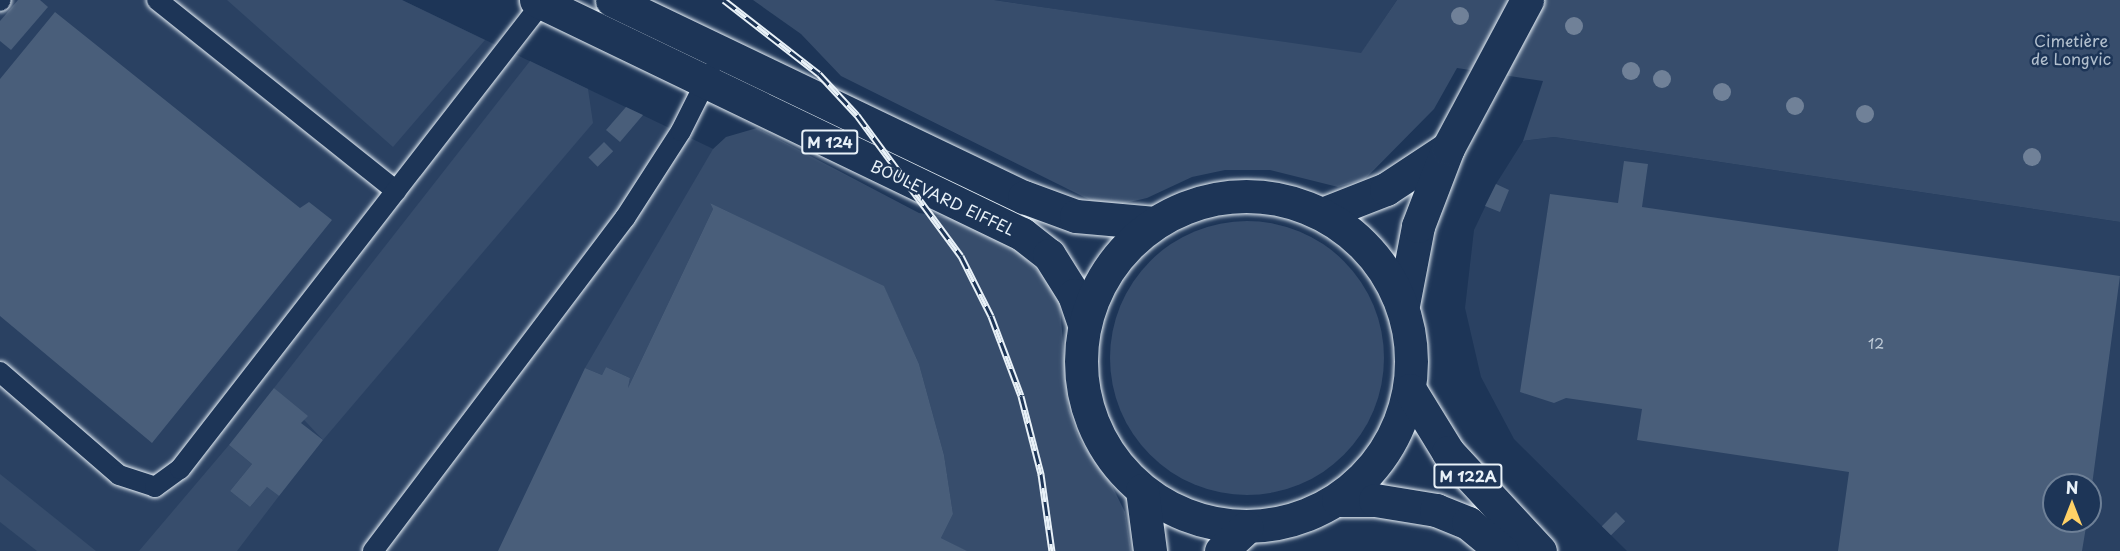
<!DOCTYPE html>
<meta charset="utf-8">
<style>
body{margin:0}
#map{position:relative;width:2120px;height:551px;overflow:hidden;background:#1d3557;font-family:"Playpen Sans",sans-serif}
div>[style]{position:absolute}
.built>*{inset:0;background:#2a4162}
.green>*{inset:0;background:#374d6c}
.round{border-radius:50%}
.building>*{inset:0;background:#495e7a;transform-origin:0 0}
.roads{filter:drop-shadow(0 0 2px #e8f1f8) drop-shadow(0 0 2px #e8f1f8)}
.lane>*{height:20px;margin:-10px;padding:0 10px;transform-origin:10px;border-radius:10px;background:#1d3557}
.street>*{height:33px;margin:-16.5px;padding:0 16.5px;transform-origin:16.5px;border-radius:16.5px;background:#1d3557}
.primary>*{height:33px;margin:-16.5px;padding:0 16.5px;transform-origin:16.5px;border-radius:16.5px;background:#1d3557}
.primary>.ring{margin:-16.5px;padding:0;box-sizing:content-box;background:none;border:33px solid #1d3557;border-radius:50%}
.rail>*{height:7px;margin-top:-3.5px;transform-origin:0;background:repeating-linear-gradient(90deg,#1d3557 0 14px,#e8f1f8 0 28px);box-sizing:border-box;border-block:2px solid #e8f1f8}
.trees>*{width:18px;height:18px;margin:-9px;border-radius:50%;background:#708198}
span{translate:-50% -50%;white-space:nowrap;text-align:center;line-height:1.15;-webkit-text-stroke:5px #1d3557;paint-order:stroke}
.number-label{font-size:14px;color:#c0ccd8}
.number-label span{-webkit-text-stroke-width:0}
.shield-label span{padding:2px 4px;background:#1d3557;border:2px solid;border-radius:4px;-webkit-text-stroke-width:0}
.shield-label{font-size:15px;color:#e8f1f8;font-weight:700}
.park-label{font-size:16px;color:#b3c0ce}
.street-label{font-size:16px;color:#e8f1f8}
.north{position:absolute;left:2042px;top:473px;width:60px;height:60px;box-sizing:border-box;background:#1d3557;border:2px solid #6e8097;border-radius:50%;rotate:0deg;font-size:16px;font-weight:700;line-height:24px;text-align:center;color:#e8f1f8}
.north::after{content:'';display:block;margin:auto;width:21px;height:27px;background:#ffd166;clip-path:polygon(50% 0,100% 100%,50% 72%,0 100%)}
</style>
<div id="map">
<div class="built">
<i style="clip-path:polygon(0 0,402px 0,922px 249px,1019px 551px,0 551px)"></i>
<i style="clip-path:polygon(994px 0,1397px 0,1361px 54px)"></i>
<i style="clip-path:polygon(evenodd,1554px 137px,2120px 222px,2120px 551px,1627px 551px,1514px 439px,1481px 377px,1465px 308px,1474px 230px,1496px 184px,1523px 141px,1554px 137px,2054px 485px,2090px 485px,2090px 521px,2054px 521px,2054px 485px)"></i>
</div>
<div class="green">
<i style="clip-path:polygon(227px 0,402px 0,485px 40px,393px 147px)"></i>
<i style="clip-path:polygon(753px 0,994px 0,1361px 53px,1397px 0,2120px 0,2120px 222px,1554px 137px,1523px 141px,1543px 81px,1457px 68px,1434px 109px,1365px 179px,1338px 187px,1270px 170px,1225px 170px,1192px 177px,1147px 198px,1121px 204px,1092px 201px,841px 76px,801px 34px)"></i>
<i style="clip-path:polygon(530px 61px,588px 89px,593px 123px,323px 440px,274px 388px)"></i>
<i style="clip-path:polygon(757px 128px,919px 213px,972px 221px,1001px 234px,1049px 282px,1060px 305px,1068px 407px,1079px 439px,1111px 484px,1125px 512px,1131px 551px,966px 551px,941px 538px,953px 514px,944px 455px,919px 364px,884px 287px,710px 203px,713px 209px,628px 388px,630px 378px,606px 367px,602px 375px,585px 368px,713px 149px,726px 137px)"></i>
<i class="round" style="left:1110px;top:221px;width:274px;height:274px"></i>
<i style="clip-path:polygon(229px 445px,252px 464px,230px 491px,250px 507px,267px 487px,279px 496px,237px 551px,139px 551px)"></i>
<i style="clip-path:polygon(0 474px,96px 551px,37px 551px,0 522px)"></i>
</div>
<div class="building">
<i style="clip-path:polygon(18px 0,40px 0,48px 7px,11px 50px,0 41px,0 21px)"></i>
<i style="clip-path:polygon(55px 12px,300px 208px,309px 202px,332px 220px,152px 443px,0 316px,0 79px)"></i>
<i style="clip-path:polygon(626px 107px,643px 115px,620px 142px,606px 130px)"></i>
<i style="left:604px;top:142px;width:13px;height:22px;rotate:45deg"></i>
<i style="clip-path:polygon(1624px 161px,1648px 164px,1642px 207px,2120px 276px,2092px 485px,2054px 485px,2054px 521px,2087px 521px,2082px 551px,1838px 551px,1849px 472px,1637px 440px,1642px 409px,1566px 398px,1554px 403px,1520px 392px,1550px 194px,1618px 203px)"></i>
<i style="clip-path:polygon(1496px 184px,1509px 190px,1500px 212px,1485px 206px)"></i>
<i style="clip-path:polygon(710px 203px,884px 286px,919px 364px,944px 455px,953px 514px,941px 538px,967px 551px,498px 551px,585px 368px,602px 375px,606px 367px,630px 378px,628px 388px,713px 209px)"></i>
<i style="clip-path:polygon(274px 388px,308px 416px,301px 423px,323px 440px,279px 496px,267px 487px,250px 507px,230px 491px,252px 464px,229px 445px)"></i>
<i style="left:1616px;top:512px;width:13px;height:20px;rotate:45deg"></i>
</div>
<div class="roads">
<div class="lane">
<i style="left:157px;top:0;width:306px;rotate:38.6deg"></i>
<i style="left:0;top:1px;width:1px;rotate:-45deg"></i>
<i style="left:0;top:372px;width:157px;rotate:40.9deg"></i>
<i style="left:119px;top:475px;width:38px;rotate:18deg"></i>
<i style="left:155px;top:487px;width:31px;rotate:-36deg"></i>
<i style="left:180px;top:469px;width:594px;rotate:-52.18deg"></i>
<i style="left:373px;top:551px;width:418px;rotate:-52.9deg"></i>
<i style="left:625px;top:218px;width:103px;rotate:-57.2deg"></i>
<i style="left:681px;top:131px;width:65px;rotate:-63.4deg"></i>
</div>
<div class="street">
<i style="left:1322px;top:214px;width:69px;rotate:-21.3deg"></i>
<i style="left:1386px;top:189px;width:74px;rotate:-33.5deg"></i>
<i style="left:1403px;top:305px;width:80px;rotate:-79.2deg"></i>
<i style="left:1418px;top:226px;width:84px;rotate:-69deg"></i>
<i style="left:1448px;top:148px;width:168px;rotate:-61.9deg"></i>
</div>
<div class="primary">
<i style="left:536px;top:0;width:539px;rotate:25.71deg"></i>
<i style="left:1022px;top:234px;width:34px;rotate:38deg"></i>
<i style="left:1049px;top:255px;width:47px;rotate:58deg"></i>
<i style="left:1074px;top:295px;width:31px;rotate:71deg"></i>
<i style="left:612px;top:0;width:457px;rotate:25.6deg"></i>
<i style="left:1024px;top:197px;width:55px;rotate:20.1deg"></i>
<i style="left:1076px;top:216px;width:79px;rotate:5.1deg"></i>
<i class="ring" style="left:1081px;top:196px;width:297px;height:297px"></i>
<i style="left:1410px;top:390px;width:73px;rotate:58.5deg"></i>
<i style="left:1448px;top:452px;width:135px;rotate:47.1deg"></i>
<i style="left:1142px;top:490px;width:62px;rotate:82.5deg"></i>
<i style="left:1338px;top:500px;width:37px"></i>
<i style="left:1375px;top:500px;width:62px;rotate:9.3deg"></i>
<i style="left:1436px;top:510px;width:35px;rotate:22deg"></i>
<i style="left:1468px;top:523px;width:44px;rotate:39.5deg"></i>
<i style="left:1221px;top:551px;width:35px;rotate:-43deg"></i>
</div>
</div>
<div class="rail">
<i style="left:724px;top:0;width:120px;rotate:37.9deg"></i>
<i style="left:819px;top:74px;width:56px;rotate:47.2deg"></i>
<i style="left:857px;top:115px;width:175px;rotate:53.6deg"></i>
<i style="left:961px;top:256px;width:67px;rotate:63.4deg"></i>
<i style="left:991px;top:316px;width:85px;rotate:69.4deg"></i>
<i style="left:1021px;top:396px;width:81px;rotate:75.6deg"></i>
<i style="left:1041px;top:474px;width:78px;rotate:81.9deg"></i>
</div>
<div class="trees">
<i style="left:1460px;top:16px"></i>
<i style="left:1574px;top:26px"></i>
<i style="left:1631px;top:71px"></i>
<i style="left:1662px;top:79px"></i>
<i style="left:1722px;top:92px"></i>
<i style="left:1795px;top:106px"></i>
<i style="left:1865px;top:114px"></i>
<i style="left:2032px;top:157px"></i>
</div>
<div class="number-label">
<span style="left:1876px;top:344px">12</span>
</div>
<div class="shield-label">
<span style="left:830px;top:142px">M 124</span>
<span style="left:1468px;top:476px">M 122A</span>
</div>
<div class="park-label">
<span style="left:2071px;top:49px">Cimetière<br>de Longvic</span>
</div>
<div class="street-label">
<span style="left:943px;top:197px;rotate:25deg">BOULEVARD EIFFEL</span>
</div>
<div class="north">N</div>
</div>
